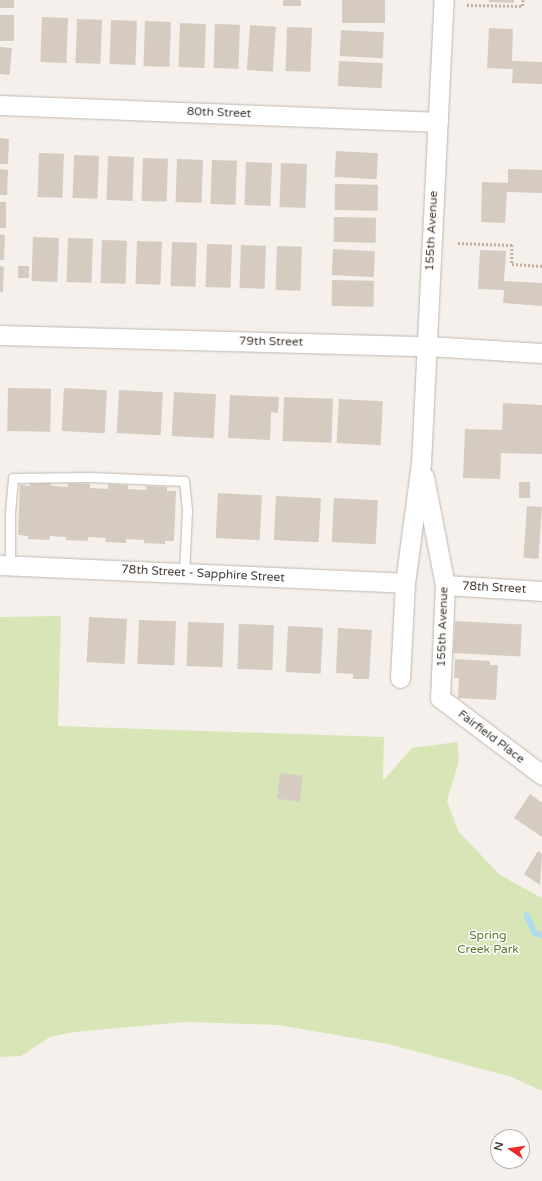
<!DOCTYPE html>
<style>
body{margin:0}
#map{position:relative;width:542px;height:1181px;overflow:hidden;background:#f5f0eb;font-family:"Varela Round",sans-serif}
div>[style]{position:absolute}
.green>*{inset:0;background:#d8e6b7}
.stream>*{height:5.5px;margin:-2.75px;padding:0 2.75px;transform-origin:2.75px;border-radius:2.75px;background:#acdced}
.building>*{inset:0;background:#d6cbc1;transform-origin:0 0}
.path>*{height:2.5px;margin-top:-1.25px;transform-origin:0;background:repeating-linear-gradient(90deg,#c1b0a0 0 2px,transparent 0 4px)}
.roads{filter:drop-shadow(0 0 1px #c0b7ae) drop-shadow(0 0 1px #c0b7ae)}
.lane>*{height:9px;margin:-4.5px;padding:0 4.5px;transform-origin:4.5px;border-radius:4.5px;background:#fff}
.street>*{height:19px;margin:-9.5px;padding:0 9.5px;transform-origin:9.5px;border-radius:9.5px;background:#fff}
span{translate:-50% -50%;white-space:nowrap;text-align:center;line-height:1.15;-webkit-text-stroke:3px #fff;paint-order:stroke}
.street-label{font-size:12px;color:#494039}
.park-label{font-size:12px;color:#56782f}
.north{position:absolute;left:490px;top:1129px;width:40px;height:40px;box-sizing:border-box;background:#fff;border:1px solid #b6b3b0;border-radius:50%;rotate:283deg;font-size:11px;font-weight:700;line-height:16px;text-align:center;color:#494039}
.north::after{content:'';display:block;margin:auto;width:14px;height:18px;background:#ec2b2b;clip-path:polygon(50% 0,100% 100%,50% 72%,0 100%)}
</style>
<div id="map">
<div class="green">
<i style="clip-path:polygon(61px 616px,58px 726px,384px 737px,383px 781px,412px 748px,457px 742px,459px 760px,447px 801px,459px 832px,500px 875px,542px 898px,542px 1091px,512px 1077px,388px 1044px,278px 1025px,186px 1022px,74px 1032px,50px 1037px,21px 1056px,0 1057px,0 617px)"></i>
</div>
<div class="stream">
<i style="left:527px;top:915px;width:20px;rotate:66deg"></i>
<i style="left:535px;top:933px;width:7px;rotate:16deg"></i>
</div>
<div class="building">
<i style="left:0;top:0;width:14px;height:8px"></i>
<i style="left:283px;top:0;width:18px;height:6px"></i>
<i style="left:342px;top:0;width:43px;height:23px"></i>
<i style="clip-path:polygon(489px 0,514px 0,514px 3px,489px 2px)"></i>
<i style="left:0;top:15px;width:14px;height:26px"></i>
<i style="left:42px;top:17px;width:26px;height:45px;rotate:2deg"></i>
<i style="left:77px;top:19px;width:25px;height:44px;rotate:2deg"></i>
<i style="left:111px;top:20px;width:26px;height:44px;rotate:2deg"></i>
<i style="left:145px;top:21px;width:26px;height:45px;rotate:2deg"></i>
<i style="left:180px;top:23px;width:26px;height:44px;rotate:2deg"></i>
<i style="left:215px;top:24px;width:25px;height:44px;rotate:2deg"></i>
<i style="left:250px;top:25px;width:26px;height:45px;rotate:4deg"></i>
<i style="left:287px;top:27px;width:25px;height:44px;rotate:2deg"></i>
<i style="clip-path:polygon(489px 28px,513px 29px,512px 61px,542px 62px,542px 84px,512px 83px,513px 69px,487px 68px)"></i>
<i style="left:341px;top:30px;width:43px;height:26px;rotate:3deg"></i>
<i style="left:0;top:47px;width:12px;height:27px;rotate:5deg"></i>
<i style="left:339px;top:61px;width:44px;height:25px;rotate:3deg"></i>
<i style="clip-path:polygon(0 138px,9px 139px,8px 164px,0 164px)"></i>
<i style="left:336px;top:151px;width:42px;height:26px;rotate:3deg"></i>
<i style="left:39px;top:153px;width:25px;height:44px;rotate:2deg"></i>
<i style="left:74px;top:155px;width:25px;height:43px;rotate:2deg"></i>
<i style="left:108px;top:156px;width:26px;height:44px;rotate:2deg"></i>
<i style="left:143px;top:158px;width:25px;height:43px;rotate:2deg"></i>
<i style="left:177px;top:159px;width:26px;height:43px;rotate:2deg"></i>
<i style="left:212px;top:160px;width:25px;height:44px;rotate:2deg"></i>
<i style="left:246px;top:162px;width:26px;height:43px;rotate:2deg"></i>
<i style="left:281px;top:163px;width:26px;height:44px;rotate:2deg"></i>
<i style="clip-path:polygon(0 169px,8px 170px,7px 195px,0 195px)"></i>
<i style="clip-path:polygon(508px 169px,542px 170px,542px 193px,507px 192px,505px 223px,481px 222px,482px 182px,508px 183px)"></i>
<i style="left:335px;top:184px;width:43px;height:26px;rotate:1deg"></i>
<i style="left:0;top:202px;width:6px;height:26px"></i>
<i style="left:334px;top:217px;width:42px;height:25px;rotate:1deg"></i>
<i style="clip-path:polygon(0 234px,5px 235px,4px 260px,0 260px)"></i>
<i style="left:33px;top:237px;width:26px;height:44px;rotate:2deg"></i>
<i style="left:68px;top:238px;width:25px;height:44px;rotate:2deg"></i>
<i style="left:102px;top:240px;width:25px;height:43px;rotate:2deg"></i>
<i style="left:137px;top:241px;width:25px;height:43px;rotate:2deg"></i>
<i style="left:172px;top:242px;width:25px;height:44px;rotate:2deg"></i>
<i style="left:207px;top:244px;width:25px;height:43px;rotate:2deg"></i>
<i style="left:241px;top:245px;width:25px;height:43px;rotate:2deg"></i>
<i style="left:277px;top:246px;width:25px;height:44px;rotate:2deg"></i>
<i style="left:333px;top:249px;width:42px;height:26px;rotate:3deg"></i>
<i style="clip-path:polygon(480px 250px,506px 251px,504px 281px,542px 283px,542px 306px,503px 303px,504px 290px,478px 289px)"></i>
<i style="clip-path:polygon(0 266px,4px 267px,3px 292px,0 292px)"></i>
<i style="left:18px;top:266px;width:11px;height:12px"></i>
<i style="left:332px;top:280px;width:42px;height:26px;rotate:1deg"></i>
<i style="left:8px;top:388px;width:43px;height:43px;rotate:1deg"></i>
<i style="left:64px;top:388px;width:43px;height:43px;rotate:3deg"></i>
<i style="left:119px;top:390px;width:44px;height:43px;rotate:3deg"></i>
<i style="left:174px;top:392px;width:42px;height:44px;rotate:3deg"></i>
<i style="clip-path:polygon(230px 395px,279px 397px,278px 413px,271px 412px,270px 440px,228px 438px)"></i>
<i style="left:284px;top:397px;width:49px;height:44px;rotate:2deg"></i>
<i style="left:339px;top:399px;width:44px;height:44px;rotate:3deg"></i>
<i style="clip-path:polygon(503px 403px,542px 405px,542px 454px,501px 453px,500px 479px,463px 478px,465px 429px,502px 430px)"></i>
<i style="clip-path:polygon(30px 481px,51px 482px,51px 486px,68px 487px,68px 483px,90px 484px,90px 488px,108px 489px,108px 484px,128px 485px,128px 489px,146px 490px,146px 486px,167px 487px,167px 491px,176px 491px,174px 541px,165px 541px,165px 544px,144px 543px,144px 540px,126px 539px,126px 543px,105px 542px,106px 538px,88px 537px,88px 541px,66px 540px,66px 537px,50px 536px,49px 540px,28px 539px,28px 536px,18px 535px,20px 485px,30px 486px)"></i>
<i style="left:519px;top:482px;width:11px;height:16px"></i>
<i style="left:218px;top:493px;width:44px;height:45px;rotate:3deg"></i>
<i style="left:276px;top:496px;width:45px;height:44px;rotate:3deg"></i>
<i style="left:334px;top:498px;width:44px;height:44px;rotate:3deg"></i>
<i style="left:527px;top:506px;width:15px;height:52px;rotate:4deg"></i>
<i style="left:89px;top:617px;width:38px;height:45px;rotate:3deg"></i>
<i style="left:139px;top:620px;width:37px;height:44px;rotate:2deg"></i>
<i style="left:455px;top:621px;width:67px;height:32px;rotate:3deg"></i>
<i style="left:188px;top:622px;width:36px;height:44px;rotate:2deg"></i>
<i style="left:239px;top:624px;width:35px;height:45px;rotate:2deg"></i>
<i style="left:288px;top:626px;width:35px;height:46px;rotate:3deg"></i>
<i style="clip-path:polygon(338px 628px,372px 630px,369px 679px,353px 679px,353px 674px,336px 673px)"></i>
<i style="clip-path:polygon(455px 659px,490px 661px,490px 665px,498px 665px,496px 700px,458px 698px,459px 678px,454px 678px)"></i>
<i style="left:280px;top:773px;width:23px;height:26px;rotate:7deg"></i>
<i style="clip-path:polygon(530px 794px,542px 803px,542px 837px,514px 818px)"></i>
<i style="clip-path:polygon(538px 851px,542px 854px,540px 885px,524px 874px)"></i>
</div>
<div class="path">
<i style="left:467px;top:5px;width:55px;rotate:1deg"></i>
<i style="left:522px;top:6px;width:6px;rotate:-81deg"></i>
<i style="left:458px;top:243px;width:54px;rotate:2.1deg"></i>
<i style="left:512px;top:245px;width:19px;rotate:90deg"></i>
<i style="left:512px;top:264px;width:30px;rotate:4deg"></i>
</div>
<div class="roads">
<div class="lane">
<i style="left:10px;top:565px;width:52px;rotate:-90deg"></i>
<i style="left:10px;top:513px;width:35px;rotate:-85deg"></i>
<i style="left:13px;top:478px;width:77px;rotate:-0.7deg"></i>
<i style="left:90px;top:477px;width:94px;rotate:2.4deg"></i>
<i style="left:184px;top:481px;width:30px;rotate:84deg"></i>
<i style="left:187px;top:511px;width:62px;rotate:92.8deg"></i>
</div>
<div class="street">
<i style="left:0;top:105px;width:438px;rotate:2.2deg"></i>
<i style="left:0;top:335px;width:427px;rotate:1.5deg"></i>
<i style="left:427px;top:346px;width:115px;rotate:3.5deg"></i>
<i style="left:424px;top:477px;width:110px;rotate:79deg"></i>
<i style="left:445px;top:585px;width:113px;rotate:92.5deg"></i>
<i style="left:440px;top:698px;width:128px;rotate:37deg"></i>
<i style="left:0;top:565px;width:405px;rotate:2.5deg"></i>
<i style="left:445px;top:585px;width:97px;rotate:3.5deg"></i>
<i style="left:400px;top:678px;width:95px;rotate:-87deg"></i>
<i style="left:405px;top:583px;width:121px;rotate:-82.4deg"></i>
<i style="left:421px;top:463px;width:464px;rotate:-87.2deg"></i>
</div>
</div>
<div class="street-label">
<span style="left:219px;top:113px;rotate:2deg">80th Street</span>
<span style="left:432px;top:231px;rotate:-87deg">155th Avenue</span>
<span style="left:271px;top:342px;rotate:1deg">79th Street</span>
<span style="left:203px;top:574px;rotate:3deg">78th Street - Sapphire Street</span>
<span style="left:494px;top:588px;rotate:3deg">78th Street</span>
<span style="left:443px;top:627px;rotate:-88deg">155th Avenue</span>
<span style="left:491px;top:737px;rotate:37deg">Fairfield Place</span>
</div>
<div class="park-label">
<span style="left:488px;top:943px">Spring<br>Creek Park</span>
</div>
<div class="north">N</div>
</div>
